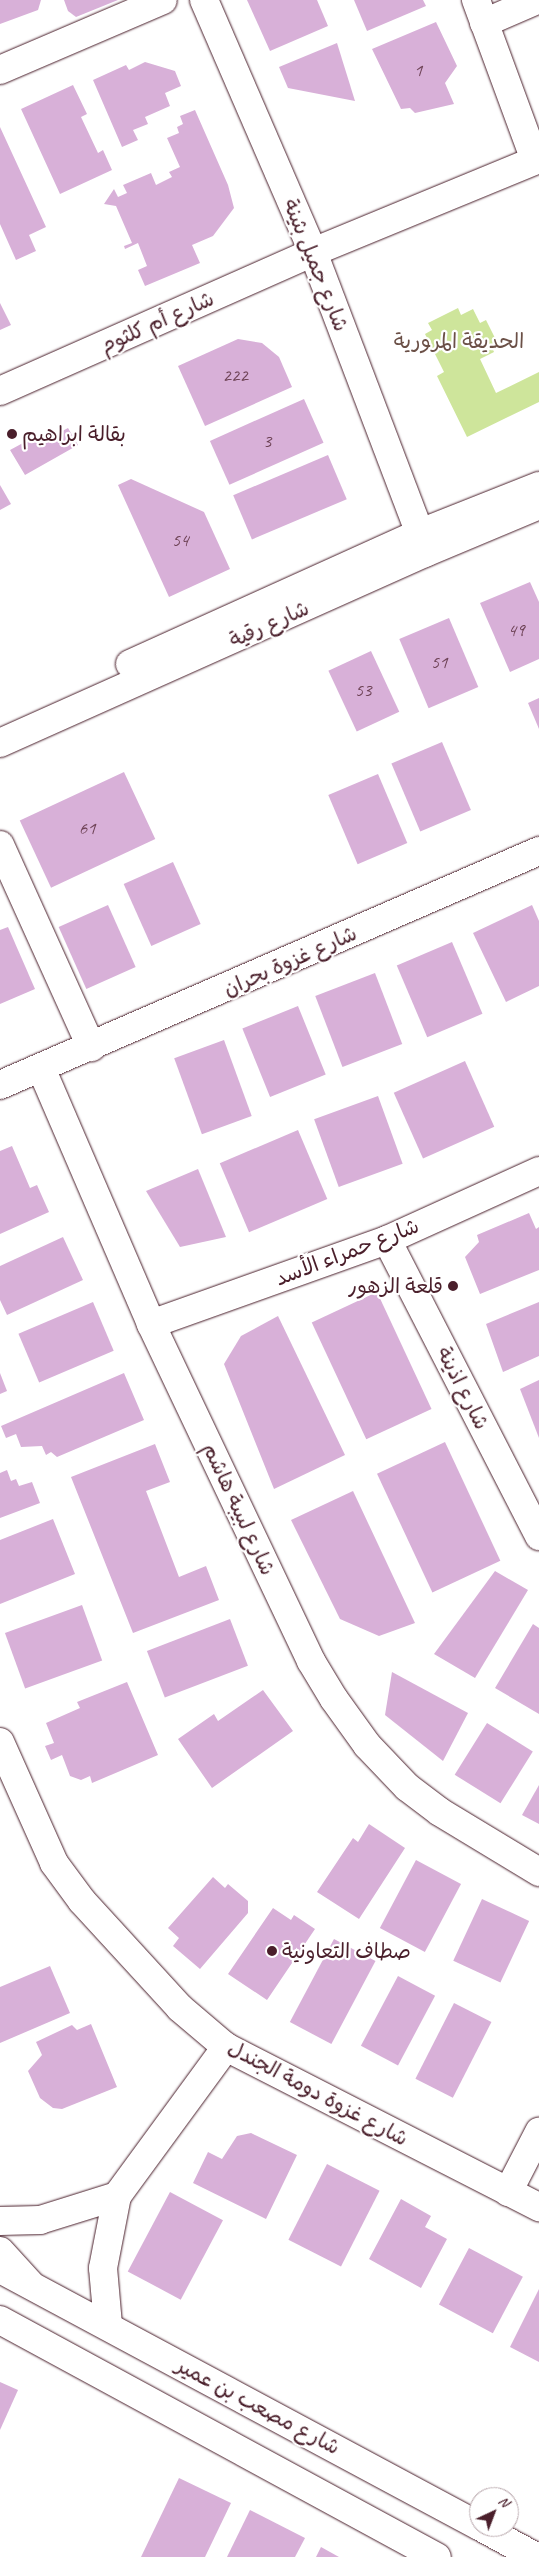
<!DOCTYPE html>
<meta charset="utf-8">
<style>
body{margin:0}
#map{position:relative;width:539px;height:2557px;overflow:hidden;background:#fff;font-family:Caveat,"Playpen Sans Arabic",sans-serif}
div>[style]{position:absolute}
.green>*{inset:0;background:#cee59b}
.building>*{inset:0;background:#d8b0d8;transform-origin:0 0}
.roads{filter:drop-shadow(0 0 1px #4a1f2b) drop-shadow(0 0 1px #4a1f2b)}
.minor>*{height:28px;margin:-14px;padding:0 14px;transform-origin:14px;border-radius:14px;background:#fff}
.major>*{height:28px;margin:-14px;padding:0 14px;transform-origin:14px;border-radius:14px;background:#fff}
.highway>*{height:28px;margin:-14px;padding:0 14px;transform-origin:14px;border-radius:14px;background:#fff}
.dots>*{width:14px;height:14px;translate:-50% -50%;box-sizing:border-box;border:2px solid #fff;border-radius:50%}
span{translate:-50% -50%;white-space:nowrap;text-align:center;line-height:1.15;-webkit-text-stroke:4.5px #fff;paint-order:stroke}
.number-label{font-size:19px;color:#6e4356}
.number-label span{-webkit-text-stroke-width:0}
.street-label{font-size:21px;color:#4a1f2b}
.park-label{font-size:21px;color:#6b5047}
.poi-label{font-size:21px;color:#4a1f2b}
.left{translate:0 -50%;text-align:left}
.right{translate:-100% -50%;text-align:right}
.north{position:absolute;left:469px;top:2487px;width:50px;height:50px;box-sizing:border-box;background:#fff;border:1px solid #b7a5aa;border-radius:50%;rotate:43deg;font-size:14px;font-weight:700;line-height:20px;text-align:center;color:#4a1f2b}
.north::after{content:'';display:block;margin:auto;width:18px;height:22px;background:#4a1f2b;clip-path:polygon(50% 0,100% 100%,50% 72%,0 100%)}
</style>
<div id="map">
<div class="green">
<i style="clip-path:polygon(458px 308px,461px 315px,473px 309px,480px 323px,486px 320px,498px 344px,492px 347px,494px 352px,480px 359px,496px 393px,539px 372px,539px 402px,467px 437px,437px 376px,444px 372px,425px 334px,432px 330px,428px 323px)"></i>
</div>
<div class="building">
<i style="clip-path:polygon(0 0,41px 0,38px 10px,0 24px)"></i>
<i style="clip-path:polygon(64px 0,118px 0,76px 17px,68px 11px)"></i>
<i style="clip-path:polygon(247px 0,317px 0,328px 26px,270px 51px)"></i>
<i style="clip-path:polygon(354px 0,423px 0,426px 6px,367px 31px)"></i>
<i style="clip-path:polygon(436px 22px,457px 66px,445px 83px,454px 104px,415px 113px,410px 108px,401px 109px,372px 49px)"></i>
<i style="clip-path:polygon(337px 43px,355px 101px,288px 88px,279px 67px)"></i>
<i style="clip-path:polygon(145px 62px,175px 71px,181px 86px,165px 93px,170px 106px,145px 117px,148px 124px,133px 130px,138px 140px,122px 147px,93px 80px,126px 65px,129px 70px)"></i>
<i style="clip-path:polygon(73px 85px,87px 114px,81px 117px,98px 153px,103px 150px,112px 170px,60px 194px,21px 109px)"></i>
<i style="clip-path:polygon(195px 110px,228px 185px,234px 208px,213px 236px,192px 245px,200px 263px,145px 286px,138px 270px,147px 266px,138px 243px,125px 249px,124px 246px,132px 243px,116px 206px,104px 204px,114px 189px,118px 197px,127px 193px,123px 185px,151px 173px,156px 185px,172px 177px,169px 172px,180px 167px,167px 138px,179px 133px,177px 127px,183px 124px,180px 116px)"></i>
<i style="clip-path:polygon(0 127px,46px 227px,29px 235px,36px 251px,16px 260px,0 224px)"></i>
<i style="clip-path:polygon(0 303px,11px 325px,0 330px)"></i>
<i style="clip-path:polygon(238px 339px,262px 343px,279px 357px,292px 387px,205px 426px,178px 366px)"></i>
<i style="left:304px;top:399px;width:48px;height:103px;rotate:66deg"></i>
<i style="clip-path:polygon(68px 428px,78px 445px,25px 475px,10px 450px,34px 437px,38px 444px)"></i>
<i style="left:328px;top:455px;width:48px;height:103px;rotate:67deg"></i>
<i style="clip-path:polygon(131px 479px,204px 512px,230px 569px,169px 597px,118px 485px)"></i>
<i style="clip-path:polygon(0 485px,11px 504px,0 510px)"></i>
<i style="clip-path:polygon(530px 582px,539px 602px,539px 659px,510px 672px,480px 603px)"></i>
<i style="left:449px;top:618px;width:75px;height:54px;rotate:67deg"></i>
<i style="left:371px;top:651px;width:67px;height:47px;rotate:65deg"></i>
<i style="clip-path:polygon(539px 698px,539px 729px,528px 703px)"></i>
<i style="left:442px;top:742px;width:74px;height:55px;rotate:67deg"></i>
<i style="left:124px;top:772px;width:74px;height:115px;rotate:65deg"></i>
<i style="left:378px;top:774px;width:75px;height:54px;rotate:67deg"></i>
<i style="left:173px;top:862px;width:68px;height:54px;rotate:66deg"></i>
<i style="left:108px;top:905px;width:68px;height:54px;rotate:66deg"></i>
<i style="clip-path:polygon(532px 905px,539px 921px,539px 986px,506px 1002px,473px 933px)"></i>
<i style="clip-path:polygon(8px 927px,35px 989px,0 1004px,0 930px)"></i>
<i style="left:452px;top:942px;width:78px;height:60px;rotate:67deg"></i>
<i style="left:375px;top:973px;width:76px;height:64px;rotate:69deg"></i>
<i style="left:298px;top:1006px;width:74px;height:60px;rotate:68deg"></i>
<i style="left:224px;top:1040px;width:81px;height:53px;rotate:70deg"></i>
<i style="left:465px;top:1061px;width:72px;height:78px;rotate:66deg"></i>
<i style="left:378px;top:1096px;width:72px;height:68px;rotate:70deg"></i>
<i style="left:298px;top:1130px;width:75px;height:85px;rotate:67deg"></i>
<i style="clip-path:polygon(12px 1146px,30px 1188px,37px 1185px,49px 1212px,0 1234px,0 1151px)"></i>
<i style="clip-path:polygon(198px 1169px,226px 1237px,180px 1247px,146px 1191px)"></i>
<i style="clip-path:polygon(529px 1213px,536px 1229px,539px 1227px,539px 1270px,480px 1294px,465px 1257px,479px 1242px,477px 1235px)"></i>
<i style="clip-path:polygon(63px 1237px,83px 1280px,7px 1315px,0 1300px,0 1266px)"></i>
<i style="left:377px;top:1292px;width:129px;height:72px;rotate:65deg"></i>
<i style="left:93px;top:1302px;width:53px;height:81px;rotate:67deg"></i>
<i style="clip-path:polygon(539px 1302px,539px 1356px,503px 1372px,486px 1324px)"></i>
<i style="clip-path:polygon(278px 1316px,345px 1455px,274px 1489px,224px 1364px,241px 1336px)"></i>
<i style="clip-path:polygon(0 1373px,7px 1391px,0 1394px)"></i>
<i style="clip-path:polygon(124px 1373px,144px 1420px,57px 1457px,51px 1452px,46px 1455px,42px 1446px,21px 1447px,16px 1434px,6px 1438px,1px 1426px)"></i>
<i style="clip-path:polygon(539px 1380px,539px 1438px,520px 1389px)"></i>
<i style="left:445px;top:1442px;width:131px;height:75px;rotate:65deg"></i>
<i style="clip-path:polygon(155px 1444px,170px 1482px,146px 1491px,179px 1577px,206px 1566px,219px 1600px,133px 1633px,71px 1477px)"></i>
<i style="clip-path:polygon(7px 1470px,11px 1481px,16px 1479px,19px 1486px,32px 1482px,40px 1503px,0 1518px,0 1473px)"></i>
<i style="clip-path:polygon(353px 1491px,415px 1623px,379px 1636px,340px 1619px,291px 1520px)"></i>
<i style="clip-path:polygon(53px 1519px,75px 1574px,0 1604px,0 1540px)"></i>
<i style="clip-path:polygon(495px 1571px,528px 1590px,475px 1678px,434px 1654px)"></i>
<i style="left:82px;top:1605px;width:59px;height:82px;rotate:70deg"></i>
<i style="left:230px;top:1619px;width:50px;height:89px;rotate:69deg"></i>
<i style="clip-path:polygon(533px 1624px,539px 1628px,539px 1714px,495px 1688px)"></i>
<i style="clip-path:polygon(392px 1672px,468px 1713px,443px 1761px,385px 1715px)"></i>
<i style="clip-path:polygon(127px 1682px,158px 1755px,92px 1783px,90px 1776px,81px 1780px,70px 1776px,62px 1755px,51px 1760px,45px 1746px,54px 1743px,46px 1723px,80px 1708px,77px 1702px)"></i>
<i style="clip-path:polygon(263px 1690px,293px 1731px,212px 1788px,178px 1739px,214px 1714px,218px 1721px)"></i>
<i style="left:487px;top:1723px;width:54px;height:61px;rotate:32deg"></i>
<i style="clip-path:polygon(539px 1785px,539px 1824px,522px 1815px)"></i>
<i style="clip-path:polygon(369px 1824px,405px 1848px,359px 1919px,317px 1892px,353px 1838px,358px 1842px)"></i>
<i style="left:416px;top:1860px;width:51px;height:77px;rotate:28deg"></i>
<i style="clip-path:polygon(213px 1877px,225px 1888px,228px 1884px,248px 1901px,248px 1913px,200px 1969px,173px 1946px,179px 1938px,168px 1928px)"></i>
<i style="left:482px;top:1899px;width:52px;height:68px;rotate:25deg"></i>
<i style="clip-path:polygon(273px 1908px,291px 1920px,294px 1915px,315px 1929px,267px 2000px,228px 1974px)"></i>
<i style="left:334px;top:1939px;width:47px;height:94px;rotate:28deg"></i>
<i style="clip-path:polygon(50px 1966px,70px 2013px,0 2043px,0 1987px)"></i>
<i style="left:398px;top:1976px;width:42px;height:79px;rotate:28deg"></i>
<i style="left:454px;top:2003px;width:42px;height:85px;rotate:27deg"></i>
<i style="clip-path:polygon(91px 2024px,117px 2087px,62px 2109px,53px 2108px,40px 2098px,28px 2071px,42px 2055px,36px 2042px,72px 2025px,77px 2030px)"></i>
<i style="clip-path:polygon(251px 2133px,297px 2155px,266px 2219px,193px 2183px,208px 2152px,222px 2159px,237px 2136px)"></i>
<i style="left:327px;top:2164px;width:59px;height:85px;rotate:27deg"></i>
<i style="left:170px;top:2192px;width:60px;height:90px;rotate:28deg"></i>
<i style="clip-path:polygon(401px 2199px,431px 2216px,425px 2227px,447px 2239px,421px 2288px,369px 2259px)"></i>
<i style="left:469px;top:2248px;width:61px;height:64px;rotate:28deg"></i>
<i style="clip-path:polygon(539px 2289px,539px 2362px,510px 2347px)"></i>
<i style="clip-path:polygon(0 2382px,18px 2390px,0 2430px)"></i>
<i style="clip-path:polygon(179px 2478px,231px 2503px,205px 2557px,141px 2557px)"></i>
<i style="clip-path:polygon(250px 2510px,305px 2538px,295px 2557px,227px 2557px)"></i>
<i style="clip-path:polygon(321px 2547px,339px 2557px,316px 2557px)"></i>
</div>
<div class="roads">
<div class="minor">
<i style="left:204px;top:0;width:275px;rotate:66.6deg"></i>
<i style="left:313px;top:252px;width:301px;rotate:69.2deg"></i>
<i style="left:476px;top:0;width:171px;rotate:69.8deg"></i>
<i style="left:484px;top:23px;width:58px;rotate:-23.5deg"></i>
<i style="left:0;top:70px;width:177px;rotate:-23.2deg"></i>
<i style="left:0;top:391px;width:342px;rotate:-23.9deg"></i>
<i style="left:313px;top:252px;width:244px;rotate:-22.4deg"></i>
<i style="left:130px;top:664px;width:318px;rotate:-24.3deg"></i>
<i style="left:420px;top:533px;width:128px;rotate:-21.6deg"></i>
<i style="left:0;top:743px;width:466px;rotate:-24.1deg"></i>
<i style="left:425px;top:553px;width:124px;rotate:-22.8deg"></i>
<i style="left:0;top:845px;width:222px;rotate:65.7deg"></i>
<i style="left:41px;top:1068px;width:279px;rotate:66.7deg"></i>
<i style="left:151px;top:1324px;width:373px;rotate:64.6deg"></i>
<i style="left:311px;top:1661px;width:44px;rotate:58.8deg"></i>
<i style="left:334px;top:1699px;width:57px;rotate:54.3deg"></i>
<i style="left:367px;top:1745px;width:58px;rotate:46.4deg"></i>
<i style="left:407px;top:1787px;width:41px;rotate:37.1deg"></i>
<i style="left:440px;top:1812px;width:116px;rotate:31.2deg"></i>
<i style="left:0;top:1085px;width:588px;rotate:-23.47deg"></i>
<i style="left:387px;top:1240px;width:333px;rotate:62.8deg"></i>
<i style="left:151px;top:1324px;width:251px;rotate:-19.6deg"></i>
<i style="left:387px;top:1240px;width:167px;rotate:-24.4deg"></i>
<i style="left:0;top:1742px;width:133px;rotate:65.9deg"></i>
<i style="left:54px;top:1863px;width:47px;rotate:53.6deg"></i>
<i style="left:82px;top:1901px;width:145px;rotate:47.5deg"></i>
<i style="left:180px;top:2008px;width:60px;rotate:40.3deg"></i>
<i style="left:226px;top:2047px;width:352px;rotate:27.1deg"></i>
<i style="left:508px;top:2192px;width:68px;rotate:-62.7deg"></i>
<i style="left:0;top:2221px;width:40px;rotate:-1.4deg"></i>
<i style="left:40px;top:2220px;width:81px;rotate:-17.3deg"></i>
<i style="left:108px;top:2325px;width:57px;rotate:-95deg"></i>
<i style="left:103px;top:2268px;width:73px;rotate:-79deg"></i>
<i style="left:117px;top:2196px;width:185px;rotate:-53.8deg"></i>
</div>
<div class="major">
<i style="left:0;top:2251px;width:45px;rotate:47.7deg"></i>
</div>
<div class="highway">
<i style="left:0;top:2269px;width:544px;rotate:28.22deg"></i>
<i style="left:0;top:2320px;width:497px;rotate:28.5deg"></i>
<i style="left:481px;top:2527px;width:63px;rotate:28.6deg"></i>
</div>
</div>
<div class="dots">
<i style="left:12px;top:434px;background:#4a1f2b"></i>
<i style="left:453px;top:1286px;background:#4a1f2b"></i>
<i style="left:272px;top:1951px;background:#4a1f2b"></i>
</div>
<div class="number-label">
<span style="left:418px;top:71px">1</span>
<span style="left:235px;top:376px">222</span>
<span style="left:267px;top:442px">3</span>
<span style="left:180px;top:541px">54</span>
<span style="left:516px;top:631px">49</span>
<span style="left:439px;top:663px">51</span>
<span style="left:363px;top:691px">53</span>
<span style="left:87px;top:829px">61</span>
</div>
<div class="street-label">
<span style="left:316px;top:265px;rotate:68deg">شارع جميل بثينة</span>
<span style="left:157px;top:322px;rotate:-24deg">شارع أم كلثوم</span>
<span style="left:269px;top:624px;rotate:-24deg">شارع رقية</span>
<span style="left:290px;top:961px;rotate:-24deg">شارع غزوة بحران</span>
<span style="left:347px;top:1252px;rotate:-21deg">شارع حمراء الأسد</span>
<span style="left:463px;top:1388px;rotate:63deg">شارع اذينة</span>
<span style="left:239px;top:1509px;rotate:65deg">شارع لبيبة هاشم</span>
<span style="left:318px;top:2093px;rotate:28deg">شارع غزوة دومة الجندل</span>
<span style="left:258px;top:2406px;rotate:28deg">شارع مصعب بن عمير</span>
</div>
<div class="park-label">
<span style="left:459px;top:341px">الحديقة المرورية</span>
</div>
<div class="poi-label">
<span class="left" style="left:22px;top:434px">بقالة ابراهيم</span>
<span class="right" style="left:443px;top:1286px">قلعة الزهور</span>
<span class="left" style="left:282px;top:1951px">صطاف التعاونية</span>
</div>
<div class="north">N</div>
</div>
